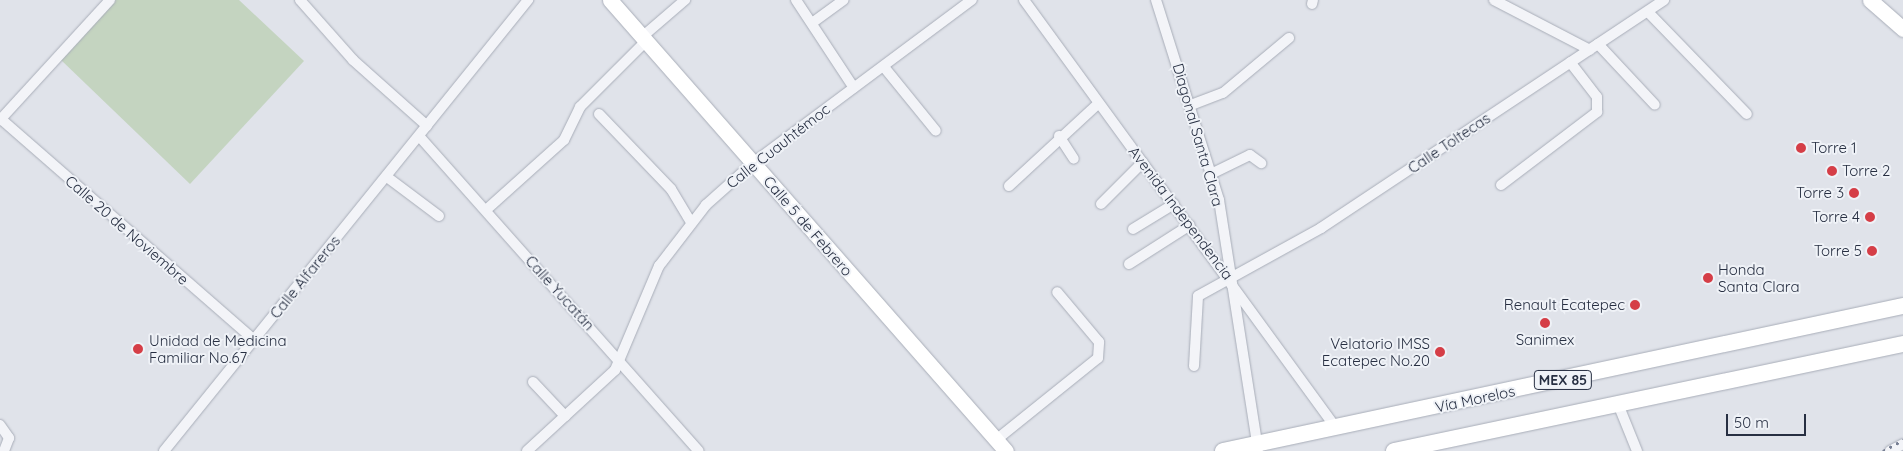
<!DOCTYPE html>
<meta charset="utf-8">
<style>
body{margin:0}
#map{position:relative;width:1903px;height:451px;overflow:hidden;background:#e0e3ea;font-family:Quicksand,sans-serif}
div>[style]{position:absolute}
.green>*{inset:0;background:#c4d4c0}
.roads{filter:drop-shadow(0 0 1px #a8adb8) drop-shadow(0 0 1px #a8adb8)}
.street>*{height:10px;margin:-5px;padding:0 5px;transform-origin:5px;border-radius:5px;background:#f3f4f8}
.secondary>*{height:15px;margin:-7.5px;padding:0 7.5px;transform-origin:7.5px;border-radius:7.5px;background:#fff}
.primary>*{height:16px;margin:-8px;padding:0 8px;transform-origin:8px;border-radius:8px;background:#fff}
.rail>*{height:3px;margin-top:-1.5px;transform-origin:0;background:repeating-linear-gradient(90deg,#788094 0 2.5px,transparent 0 7.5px)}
.dots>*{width:14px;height:14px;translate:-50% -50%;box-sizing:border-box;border:2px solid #eff2f7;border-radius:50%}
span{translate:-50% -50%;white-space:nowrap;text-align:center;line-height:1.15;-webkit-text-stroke:4px #eff2f7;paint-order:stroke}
.shield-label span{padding:1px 4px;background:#eff2f7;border:1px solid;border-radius:4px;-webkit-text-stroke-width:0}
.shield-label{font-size:14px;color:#272f42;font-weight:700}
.street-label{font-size:15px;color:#272f42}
.poi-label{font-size:15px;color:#272f42}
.left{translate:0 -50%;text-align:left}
.right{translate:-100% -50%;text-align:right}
.scale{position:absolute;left:1726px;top:414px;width:80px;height:22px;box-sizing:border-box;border:2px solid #272f42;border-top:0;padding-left:6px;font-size:15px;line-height:18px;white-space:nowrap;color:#272f42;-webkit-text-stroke:4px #eff2f7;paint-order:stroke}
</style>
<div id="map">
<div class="green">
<i style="clip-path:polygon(114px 0,239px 0,304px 61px,190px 184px,61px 60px)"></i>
</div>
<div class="roads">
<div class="street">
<i style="left:300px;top:0;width:80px;rotate:48.5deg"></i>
<i style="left:353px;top:60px;width:99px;rotate:41.7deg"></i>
<i style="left:796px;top:0;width:105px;rotate:56.6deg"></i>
<i style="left:1024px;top:0;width:530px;rotate:53.91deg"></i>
<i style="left:1156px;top:0;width:210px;rotate:72.5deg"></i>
<i style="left:1219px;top:200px;width:252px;rotate:81.1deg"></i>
<i style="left:1494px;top:0;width:108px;rotate:27.5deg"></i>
<i style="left:1312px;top:4px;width:4px;rotate:-76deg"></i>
<i style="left:1648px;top:12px;width:142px;rotate:45.9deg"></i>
<i style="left:812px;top:23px;width:39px;rotate:-36deg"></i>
<i style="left:642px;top:37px;width:57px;rotate:-40.7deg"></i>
<i style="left:1598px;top:44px;width:83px;rotate:46.9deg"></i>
<i style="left:884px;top:67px;width:82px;rotate:50.9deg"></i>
<i style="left:1191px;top:105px;width:34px;rotate:-21deg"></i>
<i style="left:1223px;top:93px;width:86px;rotate:-39.8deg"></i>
<i style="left:599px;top:114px;width:104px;rotate:46.2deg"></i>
<i style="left:671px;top:189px;width:37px;rotate:59deg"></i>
<i style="left:1px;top:119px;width:336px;rotate:41.1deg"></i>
<i style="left:0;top:120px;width:163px;rotate:-47.5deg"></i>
<i style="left:419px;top:136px;width:421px;rotate:48.4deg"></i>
<i style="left:1059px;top:136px;width:27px;rotate:57deg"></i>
<i style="left:1213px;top:173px;width:41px;rotate:-25.9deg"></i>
<i style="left:1250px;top:155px;width:14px;rotate:36deg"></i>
<i style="left:387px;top:177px;width:65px;rotate:36.9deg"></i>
<i style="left:1501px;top:185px;width:121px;rotate:-37.2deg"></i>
<i style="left:1597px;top:112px;width:15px;rotate:-90deg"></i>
<i style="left:1597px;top:97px;width:44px;rotate:-127.6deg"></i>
<i style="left:1009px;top:186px;width:121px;rotate:-42.7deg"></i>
<i style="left:1101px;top:204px;width:59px;rotate:-45deg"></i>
<i style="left:486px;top:210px;width:105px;rotate:-41.9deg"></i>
<i style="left:564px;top:140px;width:37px;rotate:-64deg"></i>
<i style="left:580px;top:107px;width:93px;rotate:-45deg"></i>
<i style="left:1133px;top:229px;width:48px;rotate:-31.4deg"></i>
<i style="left:1129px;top:264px;width:72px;rotate:-32.6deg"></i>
<i style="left:1194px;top:366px;width:70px;rotate:-86.7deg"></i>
<i style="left:1198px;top:296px;width:141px;rotate:-28.9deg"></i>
<i style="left:1321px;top:228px;width:412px;rotate:-33.6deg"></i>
<i style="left:533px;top:382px;width:47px;rotate:46.7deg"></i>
<i style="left:1618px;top:404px;width:51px;rotate:68deg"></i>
<i style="left:0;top:425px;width:16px;rotate:55deg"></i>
<i style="left:9px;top:438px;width:14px;rotate:111deg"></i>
<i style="left:996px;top:440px;width:131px;rotate:-38.8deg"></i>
<i style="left:1098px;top:358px;width:16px;rotate:-86deg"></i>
<i style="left:1099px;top:342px;width:65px;rotate:-130deg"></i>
<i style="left:164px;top:451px;width:580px;rotate:-51.09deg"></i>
<i style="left:527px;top:451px;width:120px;rotate:-42.6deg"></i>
<i style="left:615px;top:370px;width:113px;rotate:-67.1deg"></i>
<i style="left:659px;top:266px;width:77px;rotate:-52.4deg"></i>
<i style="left:706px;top:205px;width:63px;rotate:-41.8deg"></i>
<i style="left:753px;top:163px;width:273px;rotate:-36.7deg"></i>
<i style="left:1890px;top:451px;width:15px;rotate:-28deg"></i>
</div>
<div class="secondary">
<i style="left:610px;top:0;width:600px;rotate:48.72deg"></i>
<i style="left:1870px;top:0;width:44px;rotate:41.3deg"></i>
</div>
<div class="primary">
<i style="left:1223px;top:451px;width:695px;rotate:-12.04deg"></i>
<i style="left:1394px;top:451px;width:520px;rotate:-11.87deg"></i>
</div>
</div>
<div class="rail">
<i style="left:1883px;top:451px;width:23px;rotate:-29deg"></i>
</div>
<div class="dots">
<i style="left:1801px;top:148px;background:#d53e47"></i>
<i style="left:1832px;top:171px;background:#d53e47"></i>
<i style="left:1854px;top:193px;background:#d53e47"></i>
<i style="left:1870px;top:217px;background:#d53e47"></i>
<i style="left:1872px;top:251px;background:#d53e47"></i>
<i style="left:1708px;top:278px;background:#d53e47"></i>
<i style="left:1635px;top:305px;background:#d53e47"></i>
<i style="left:1545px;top:323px;background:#d53e47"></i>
<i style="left:138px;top:349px;background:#d53e47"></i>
<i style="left:1440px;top:352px;background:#d53e47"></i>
</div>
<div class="shield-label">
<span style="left:1563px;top:380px">MEX 85</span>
</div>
<div class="street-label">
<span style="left:1198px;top:135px;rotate:74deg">Diagonal Santa Clara</span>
<span style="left:1449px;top:143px;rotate:-34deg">Calle Toltecas</span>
<span style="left:778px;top:146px;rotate:-38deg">Calle Cuauhtémoc</span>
<span style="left:1181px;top:213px;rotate:53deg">Avenida Independencia</span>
<span style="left:808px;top:226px;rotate:49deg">Calle 5 de Febrero</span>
<span style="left:127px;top:230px;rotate:41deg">Calle 20 de Noviembre</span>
<span style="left:305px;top:277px;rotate:-51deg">Calle Alfareros</span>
<span style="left:560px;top:293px;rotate:48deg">Calle Yucatán</span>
<span style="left:1475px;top:399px;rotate:-12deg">Vía Morelos</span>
</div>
<div class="poi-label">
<span class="left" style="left:1811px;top:148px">Torre 1</span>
<span class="left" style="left:1842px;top:171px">Torre 2</span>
<span class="right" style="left:1844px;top:193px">Torre 3</span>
<span class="right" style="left:1860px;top:217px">Torre 4</span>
<span class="right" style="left:1862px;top:251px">Torre 5</span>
<span class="left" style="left:1718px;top:278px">Honda<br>Santa Clara</span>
<span class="right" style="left:1625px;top:305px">Renault Ecatepec</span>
<span class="left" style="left:149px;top:349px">Unidad de Medicina<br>Familiar No.67</span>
<span style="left:1545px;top:340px">Sanimex</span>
<span class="right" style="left:1430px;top:352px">Velatorio IMSS<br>Ecatepec No.20</span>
</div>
<div class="scale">50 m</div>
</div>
